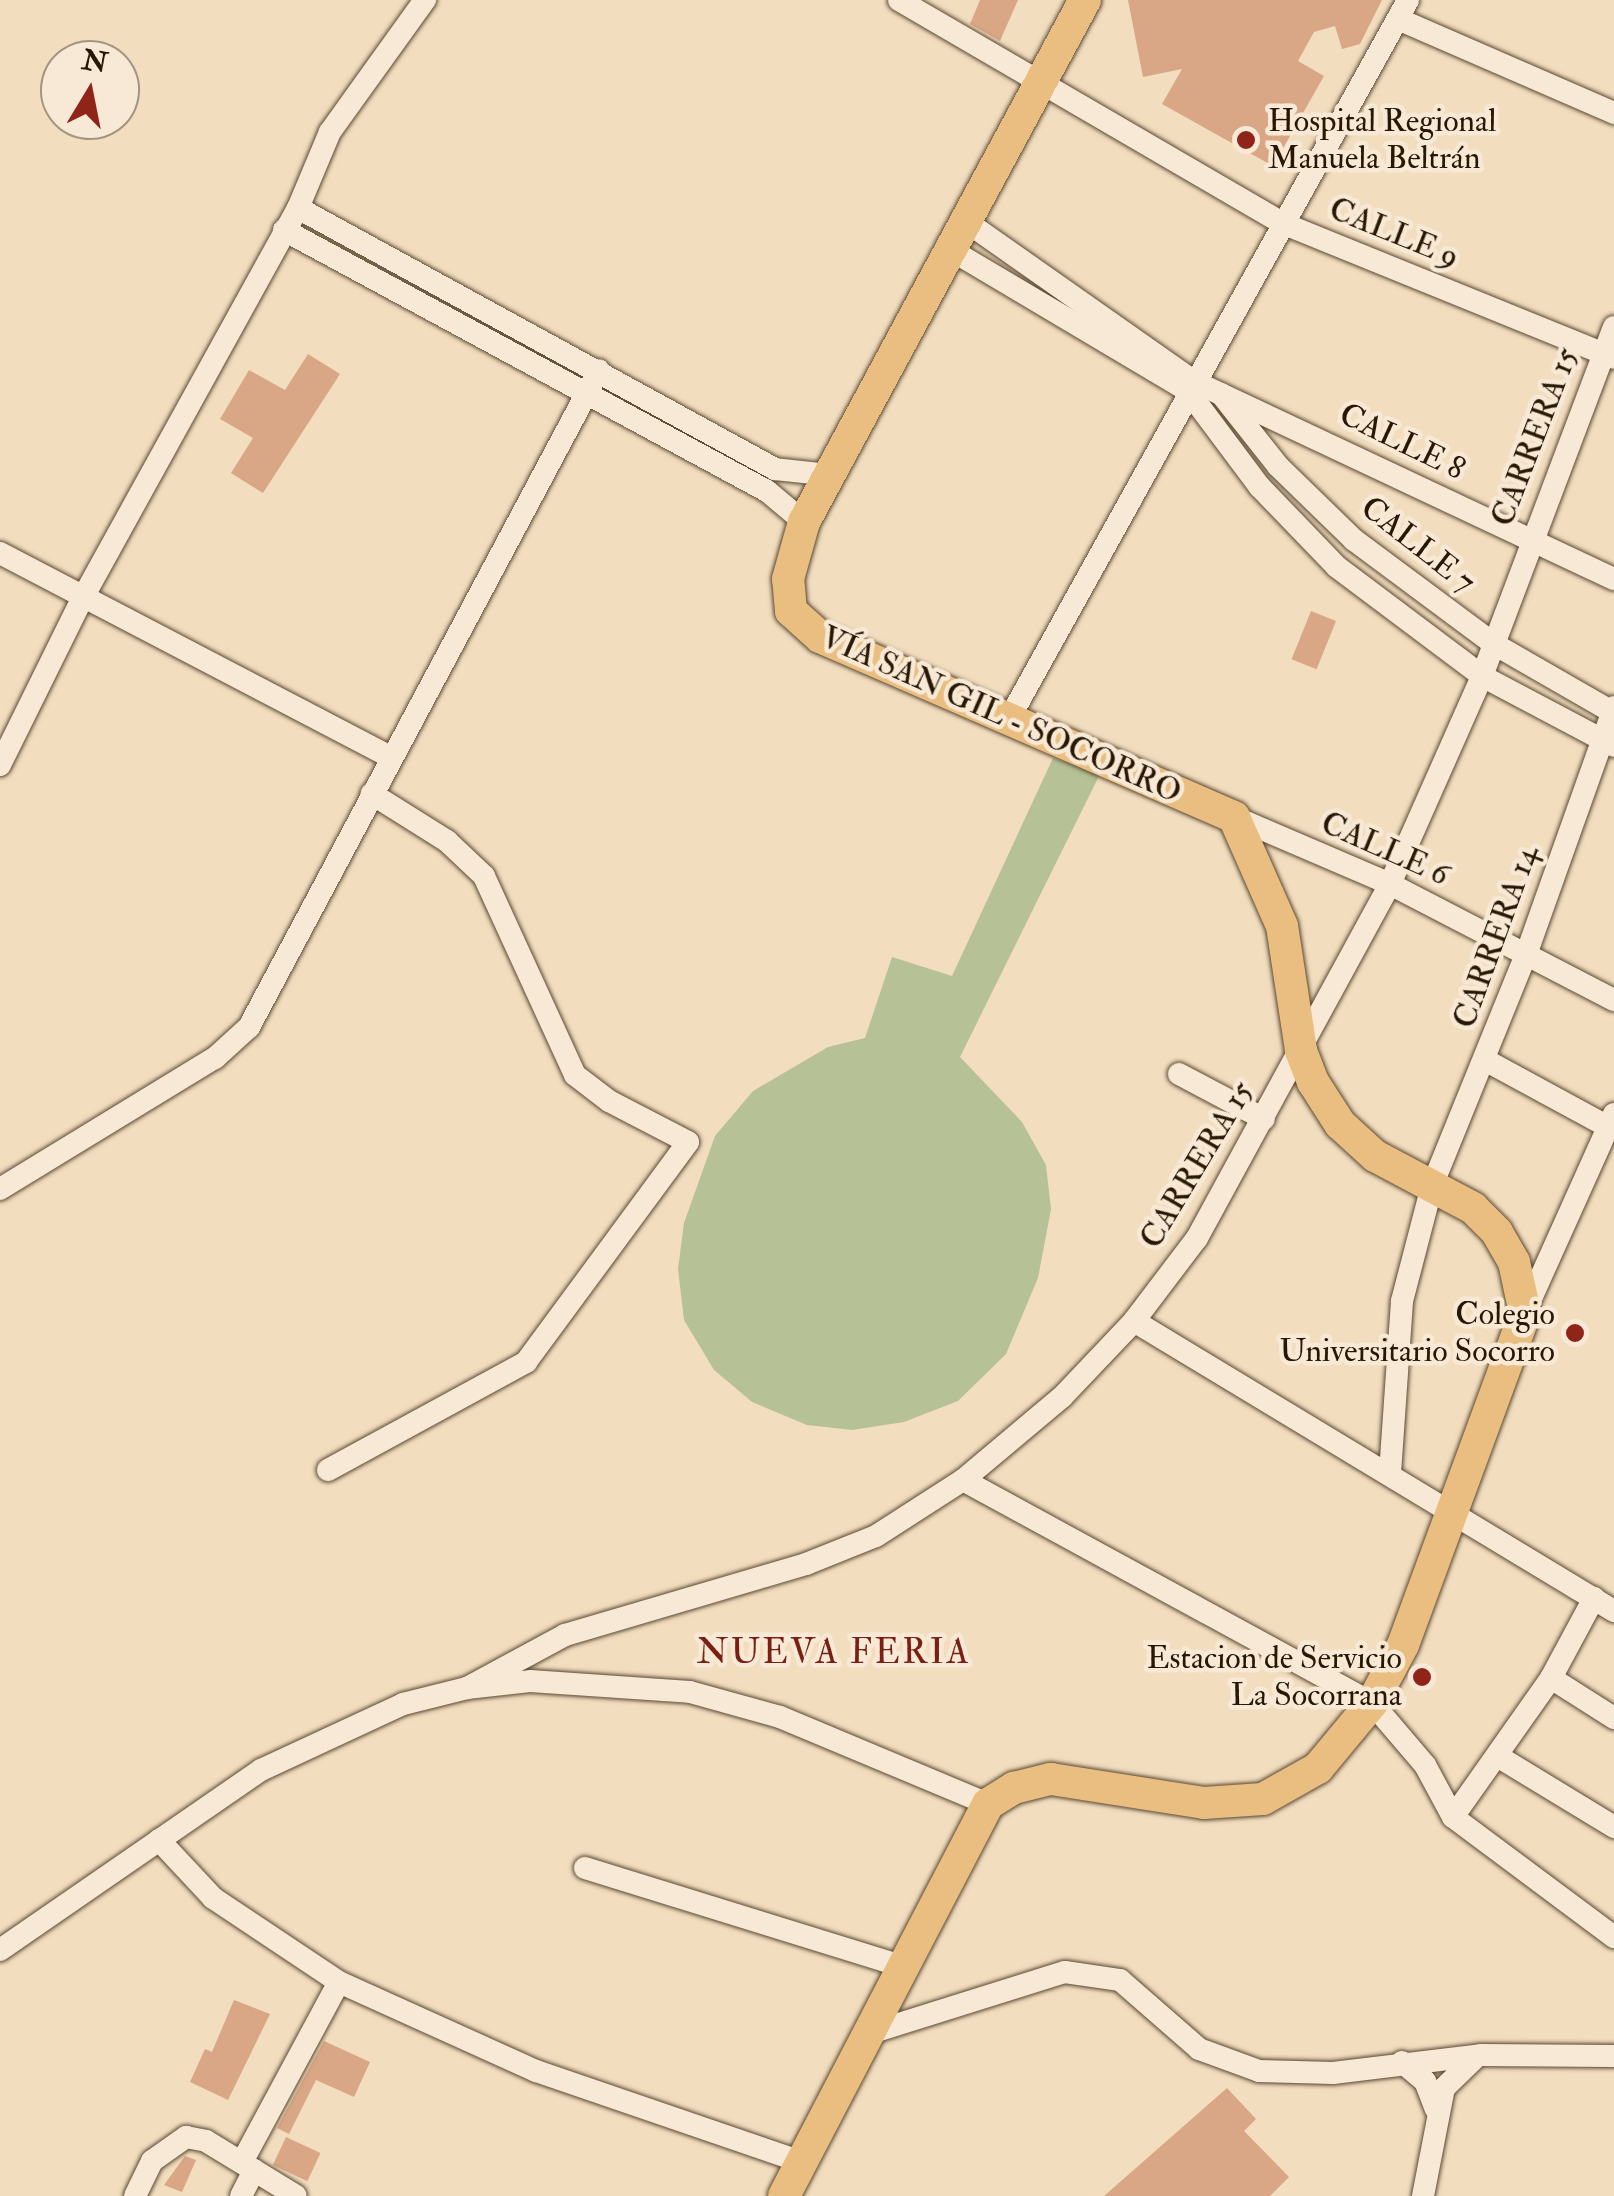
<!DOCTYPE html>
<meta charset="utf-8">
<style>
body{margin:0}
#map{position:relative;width:1614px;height:2196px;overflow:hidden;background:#f2ddbf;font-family:"IM FELL Double Pica",serif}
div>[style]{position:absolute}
.green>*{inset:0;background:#b6c295}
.building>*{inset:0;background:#d9a785;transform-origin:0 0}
.roads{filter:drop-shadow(0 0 2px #5a4831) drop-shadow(0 0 2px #5a4831)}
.minor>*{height:22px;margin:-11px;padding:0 11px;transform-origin:11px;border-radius:11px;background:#f7e9d5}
.highway>*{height:32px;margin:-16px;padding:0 16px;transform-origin:16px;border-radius:16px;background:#e9be80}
.dots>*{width:28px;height:28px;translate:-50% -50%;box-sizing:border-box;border:5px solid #f7e9d5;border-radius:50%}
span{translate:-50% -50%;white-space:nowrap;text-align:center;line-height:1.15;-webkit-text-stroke:9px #f7e9d5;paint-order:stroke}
.poi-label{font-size:32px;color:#281702}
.left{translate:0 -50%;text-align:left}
.right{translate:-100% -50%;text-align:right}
.street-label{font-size:32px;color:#281702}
.neighbourhood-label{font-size:35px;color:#7a1f14;letter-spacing:2.5px}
.north{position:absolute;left:40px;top:40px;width:100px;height:100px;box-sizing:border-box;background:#f7e9d5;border:2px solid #a49581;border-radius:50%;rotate:10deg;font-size:28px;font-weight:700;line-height:40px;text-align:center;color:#281702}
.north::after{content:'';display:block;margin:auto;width:35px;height:45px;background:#8f2418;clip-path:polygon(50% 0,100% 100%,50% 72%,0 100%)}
</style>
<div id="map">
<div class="green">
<i style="clip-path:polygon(1053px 758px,1100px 774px,960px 1057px,1022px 1122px,1046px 1165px,1051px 1209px,1038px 1278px,1006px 1354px,958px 1401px,904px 1422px,852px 1430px,807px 1425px,752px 1402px,714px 1370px,684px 1320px,678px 1269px,684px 1223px,715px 1136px,753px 1091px,828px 1047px,865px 1038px,892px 957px,952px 976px)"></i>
</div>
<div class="building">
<i style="clip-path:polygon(980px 0,1018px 0,1000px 41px,970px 24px)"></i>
<i style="clip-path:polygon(1128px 0,1382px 0,1360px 44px,1342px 49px,1335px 26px,1314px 32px,1298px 61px,1324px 76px,1273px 166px,1162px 104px,1182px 69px,1143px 77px)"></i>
<i style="clip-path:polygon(308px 354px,340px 374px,263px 493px,231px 473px,253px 438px,220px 419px,249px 370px,285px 390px)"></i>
<i style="left:1311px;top:611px;width:27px;height:52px;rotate:22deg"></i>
<i style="clip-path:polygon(234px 2000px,270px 2014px,228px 2100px,190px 2082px,205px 2049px,212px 2052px)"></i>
<i style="clip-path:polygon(324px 2041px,370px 2062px,354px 2097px,316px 2080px,289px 2134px,277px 2128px)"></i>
<i style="clip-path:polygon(1227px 2088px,1256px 2119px,1244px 2131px,1289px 2177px,1270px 2196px,1104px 2196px)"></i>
<i style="left:286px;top:2137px;width:38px;height:31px;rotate:25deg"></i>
<i style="clip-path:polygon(185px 2156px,196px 2160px,182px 2192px,164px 2185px)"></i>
</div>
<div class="roads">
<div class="minor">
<i style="left:899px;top:0;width:443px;rotate:30.2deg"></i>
<i style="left:1282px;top:223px;width:358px;rotate:22.1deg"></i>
<i style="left:1398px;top:19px;width:236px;rotate:23.5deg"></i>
<i style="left:298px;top:208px;width:544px;rotate:28.69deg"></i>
<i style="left:775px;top:469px;width:55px;rotate:6.2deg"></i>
<i style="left:967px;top:222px;width:279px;rotate:35.1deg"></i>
<i style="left:1195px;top:382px;width:463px;rotate:25.2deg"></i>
<i style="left:284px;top:230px;width:549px;rotate:28.39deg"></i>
<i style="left:767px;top:491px;width:48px;rotate:40deg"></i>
<i style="left:951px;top:250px;width:276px;rotate:30.7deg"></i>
<i style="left:1188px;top:391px;width:119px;rotate:53.2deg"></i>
<i style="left:1259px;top:486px;width:112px;rotate:46.1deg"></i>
<i style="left:1337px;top:567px;width:181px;rotate:36.9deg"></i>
<i style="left:1482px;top:676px;width:149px;rotate:27.9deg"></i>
<i style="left:1221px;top:394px;width:92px;rotate:51.6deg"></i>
<i style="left:1278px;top:466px;width:106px;rotate:44.2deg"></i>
<i style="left:1354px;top:540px;width:174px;rotate:36.6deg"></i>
<i style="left:1494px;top:644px;width:138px;rotate:29.9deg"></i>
<i style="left:0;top:553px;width:440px;rotate:27.6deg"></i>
<i style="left:1009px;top:719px;width:822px;rotate:-60.97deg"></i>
<i style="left:0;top:765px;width:183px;rotate:-63.7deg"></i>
<i style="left:81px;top:601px;width:449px;rotate:-61.1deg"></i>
<i style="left:298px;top:208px;width:82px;rotate:-67.2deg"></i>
<i style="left:330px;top:132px;width:163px;rotate:-54.3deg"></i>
<i style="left:1234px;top:817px;width:170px;rotate:23.2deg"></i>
<i style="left:1390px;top:884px;width:252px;rotate:27.4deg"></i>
<i style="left:1485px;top:1060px;width:147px;rotate:28.5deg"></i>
<i style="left:1179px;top:1074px;width:96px;rotate:27.9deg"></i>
<i style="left:0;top:1189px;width:252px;rotate:-31.4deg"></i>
<i style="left:215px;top:1058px;width:46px;rotate:-42.4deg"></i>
<i style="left:249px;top:1027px;width:744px;rotate:-61.95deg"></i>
<i style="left:1525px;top:1312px;width:217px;rotate:-65.8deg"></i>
<i style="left:1134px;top:1321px;width:561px;rotate:31.14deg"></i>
<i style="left:328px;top:1470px;width:226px;rotate:-28.6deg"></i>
<i style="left:526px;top:1362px;width:273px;rotate:-53.6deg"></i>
<i style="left:688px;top:1142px;width:89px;rotate:-152.6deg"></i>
<i style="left:609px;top:1101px;width:43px;rotate:-142.6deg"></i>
<i style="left:575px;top:1075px;width:219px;rotate:-114.6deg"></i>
<i style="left:484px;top:876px;width:51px;rotate:-136.6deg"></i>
<i style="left:447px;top:841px;width:89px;rotate:-147.9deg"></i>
<i style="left:1390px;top:1473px;width:172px;rotate:-86deg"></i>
<i style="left:1402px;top:1301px;width:119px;rotate:-75.4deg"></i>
<i style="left:1432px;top:1186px;width:253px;rotate:-67.9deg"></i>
<i style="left:1527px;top:952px;width:260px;rotate:-70.4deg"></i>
<i style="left:963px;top:1480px;width:466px;rotate:28.6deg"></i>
<i style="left:1372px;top:1703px;width:82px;rotate:49.5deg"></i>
<i style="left:1425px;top:1765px;width:59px;rotate:61.7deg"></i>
<i style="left:1453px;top:1817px;width:201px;rotate:36.7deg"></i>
<i style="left:1551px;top:1678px;width:75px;rotate:32.4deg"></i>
<i style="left:467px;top:1688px;width:111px;rotate:-28.4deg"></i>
<i style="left:565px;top:1635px;width:251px;rotate:-16.4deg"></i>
<i style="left:806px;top:1564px;width:75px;rotate:-21.8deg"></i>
<i style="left:876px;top:1536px;width:103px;rotate:-32.8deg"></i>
<i style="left:963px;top:1480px;width:129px;rotate:-40deg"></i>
<i style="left:1062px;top:1397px;width:105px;rotate:-46.5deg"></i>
<i style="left:1134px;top:1321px;width:104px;rotate:-52.8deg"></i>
<i style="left:1197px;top:1238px;width:403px;rotate:-61.4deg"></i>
<i style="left:1390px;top:884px;width:227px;rotate:-66.1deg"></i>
<i style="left:1482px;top:676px;width:373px;rotate:-69.3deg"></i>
<i style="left:1499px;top:1757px;width:135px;rotate:31.3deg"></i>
<i style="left:1453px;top:1817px;width:170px;rotate:-54.8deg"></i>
<i style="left:1551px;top:1678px;width:91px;rotate:-61.7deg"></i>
<i style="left:159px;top:1840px;width:79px;rotate:47deg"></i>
<i style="left:213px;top:1898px;width:151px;rotate:33.7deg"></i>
<i style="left:339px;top:1982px;width:216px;rotate:24.3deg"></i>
<i style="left:536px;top:2071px;width:281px;rotate:18.9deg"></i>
<i style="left:585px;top:1868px;width:332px;rotate:17.2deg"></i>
<i style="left:0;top:1950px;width:317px;rotate:-34.6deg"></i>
<i style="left:261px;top:1770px;width:157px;rotate:-24.9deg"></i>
<i style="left:403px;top:1704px;width:66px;rotate:-14deg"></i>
<i style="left:467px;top:1688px;width:63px;rotate:-6.3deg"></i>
<i style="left:530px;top:1681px;width:160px;rotate:3.9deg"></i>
<i style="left:690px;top:1692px;width:93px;rotate:15.5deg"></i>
<i style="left:780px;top:1717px;width:225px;rotate:22.7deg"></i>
<i style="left:867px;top:2034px;width:207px;rotate:-17.4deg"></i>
<i style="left:1065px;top:1972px;width:56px;rotate:8.3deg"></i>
<i style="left:1120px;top:1980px;width:105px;rotate:41.1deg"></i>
<i style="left:1199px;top:2049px;width:64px;rotate:20.1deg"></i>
<i style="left:1259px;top:2071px;width:74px;rotate:1.5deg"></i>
<i style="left:1333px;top:2073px;width:149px;rotate:-6.9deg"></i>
<i style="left:1481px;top:2055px;width:133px;rotate:0.4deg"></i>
<i style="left:1402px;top:2062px;width:30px;rotate:40deg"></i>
<i style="left:1425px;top:2081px;width:30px;rotate:69deg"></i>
<i style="left:242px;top:2162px;width:204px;rotate:-61.7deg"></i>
<i style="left:135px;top:2196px;width:39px;rotate:-64deg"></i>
<i style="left:152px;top:2161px;width:42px;rotate:-35.2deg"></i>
<i style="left:186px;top:2137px;width:20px;rotate:11deg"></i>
<i style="left:206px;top:2141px;width:105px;rotate:31.4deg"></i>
<i style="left:241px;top:2196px;width:29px;rotate:-63deg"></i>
<i style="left:1423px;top:2196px;width:110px;rotate:-79deg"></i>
<i style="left:1444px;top:2088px;width:43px;rotate:-44.1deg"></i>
</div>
<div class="highway">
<i style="left:784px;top:2196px;width:442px;rotate:-62.5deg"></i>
<i style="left:988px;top:1804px;width:31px;rotate:-32deg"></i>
<i style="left:1014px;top:1788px;width:38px;rotate:-14deg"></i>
<i style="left:1051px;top:1779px;width:155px;rotate:8.9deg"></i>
<i style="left:1204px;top:1803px;width:59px;rotate:-3.9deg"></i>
<i style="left:1263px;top:1799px;width:63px;rotate:-29.4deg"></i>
<i style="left:1318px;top:1768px;width:85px;rotate:-50.3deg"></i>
<i style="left:1372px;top:1703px;width:66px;rotate:-61.9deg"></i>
<i style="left:1403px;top:1645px;width:354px;rotate:-69.8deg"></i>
<i style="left:1525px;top:1313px;width:52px;rotate:-102.2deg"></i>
<i style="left:1514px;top:1262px;width:34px;rotate:-120deg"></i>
<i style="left:1497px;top:1232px;width:34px;rotate:-135deg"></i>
<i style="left:1473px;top:1208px;width:111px;rotate:-152deg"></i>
<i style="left:1375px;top:1156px;width:47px;rotate:-137.6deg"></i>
<i style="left:1340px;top:1124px;width:50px;rotate:-122.7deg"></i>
<i style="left:1313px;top:1082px;width:34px;rotate:-111deg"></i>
<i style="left:1301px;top:1050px;width:125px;rotate:-98.7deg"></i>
<i style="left:1282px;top:926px;width:119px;rotate:-113.8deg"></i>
<i style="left:1234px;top:817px;width:451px;rotate:-156.5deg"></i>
<i style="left:820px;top:637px;width:39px;rotate:-138deg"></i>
<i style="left:791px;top:611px;width:32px;rotate:-95deg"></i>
<i style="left:788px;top:579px;width:59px;rotate:-74.3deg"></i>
<i style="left:804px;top:522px;width:593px;rotate:-61.71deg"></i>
</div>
</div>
<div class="dots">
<i style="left:1246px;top:140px;background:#8f2418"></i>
<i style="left:1575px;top:1333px;background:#8f2418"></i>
<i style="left:1422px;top:1677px;background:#8f2418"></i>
</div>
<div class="poi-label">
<span class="left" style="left:1268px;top:140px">Hospital Regional<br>Manuela Beltrán</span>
<span class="right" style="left:1555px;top:1333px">Colegio<br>Universitario Socorro</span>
<span class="right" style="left:1402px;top:1677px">Estacion de Servicio<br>La Socorrana</span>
</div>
<div class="street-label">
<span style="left:1394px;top:233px;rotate:22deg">CALLE 9</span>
<span style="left:1535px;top:437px;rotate:-69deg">CARRERA 15</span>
<span style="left:1402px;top:442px;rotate:26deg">CALLE 8</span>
<span style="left:1418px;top:545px;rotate:38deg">CALLE 7</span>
<span style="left:1001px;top:715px;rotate:24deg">VÍA SAN GIL - SOCORRO</span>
<span style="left:1385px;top:849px;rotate:24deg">CALLE 6</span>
<span style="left:1496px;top:937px;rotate:-70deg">CARRERA 14</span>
<span style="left:1197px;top:1165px;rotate:-59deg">CARRERA 15</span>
</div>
<div class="neighbourhood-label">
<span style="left:834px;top:1652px">NUEVA FERIA</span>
</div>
<div class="north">N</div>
</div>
